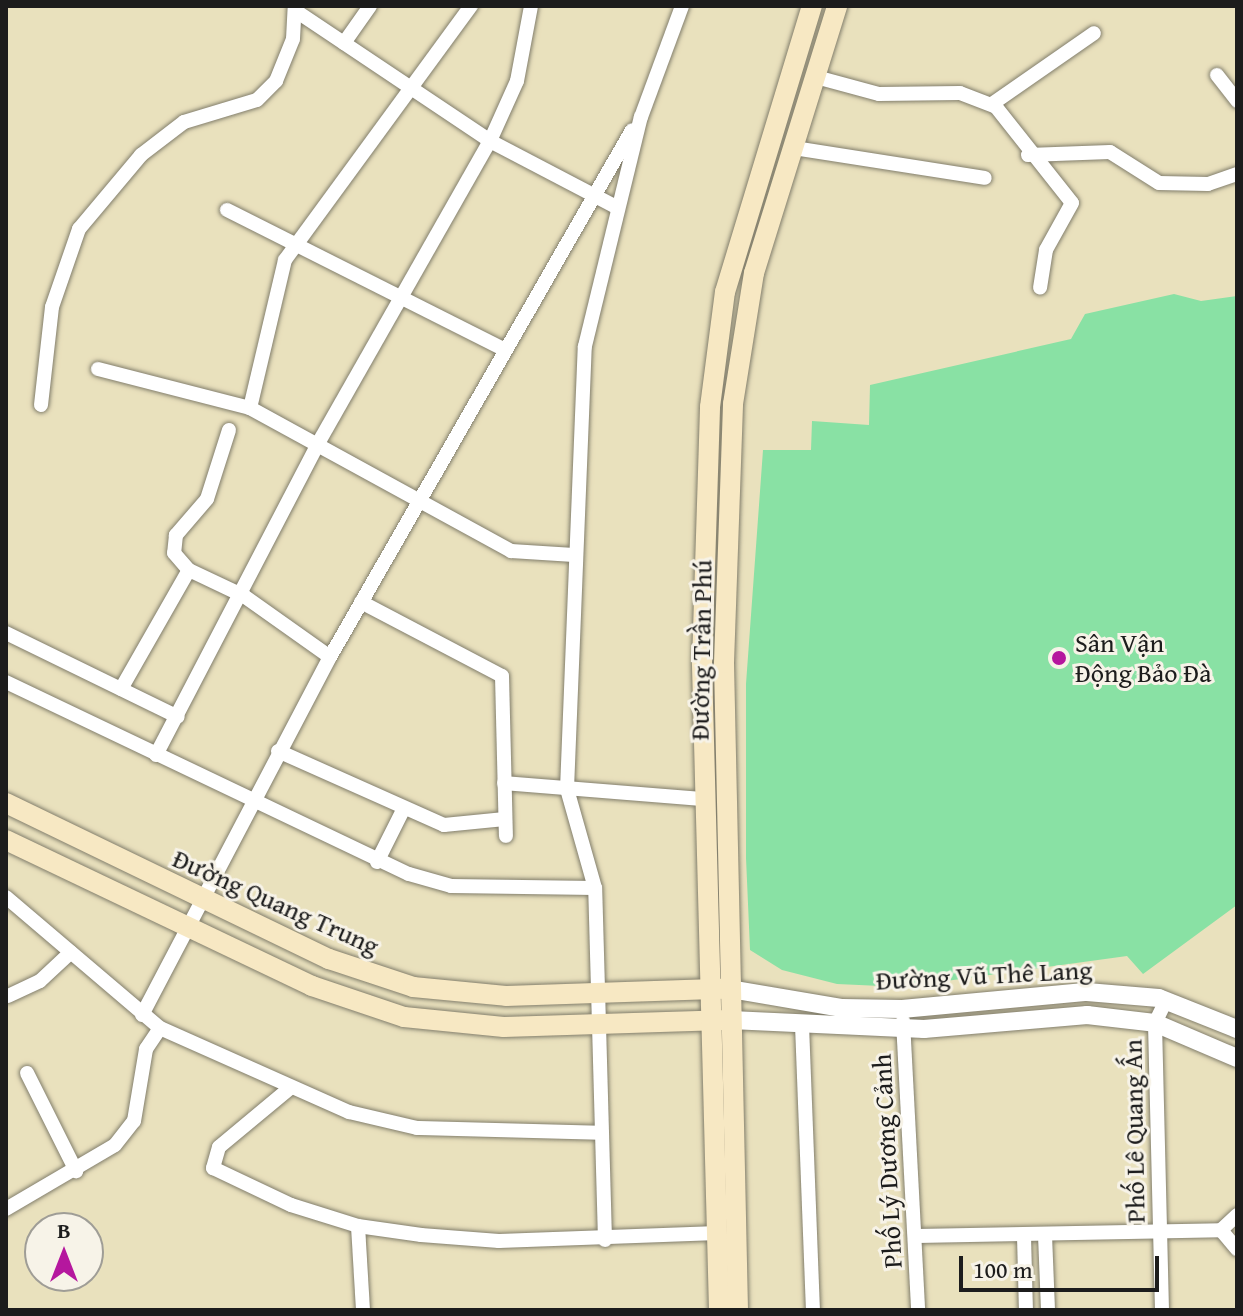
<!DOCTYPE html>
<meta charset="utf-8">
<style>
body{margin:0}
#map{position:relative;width:1243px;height:1316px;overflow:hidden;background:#e9e1bd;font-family:"Gentium Book Plus",serif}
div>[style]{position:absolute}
.green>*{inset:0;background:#89e1a4}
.roads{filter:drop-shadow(0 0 2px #827e6c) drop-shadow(0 0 2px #827e6c)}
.minor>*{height:14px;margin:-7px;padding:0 7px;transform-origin:7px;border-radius:7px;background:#fff}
.tertiary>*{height:18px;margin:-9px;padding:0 9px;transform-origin:9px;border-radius:9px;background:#fff}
.secondary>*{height:20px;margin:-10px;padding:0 10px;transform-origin:10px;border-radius:10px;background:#f7e8c3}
.dots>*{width:22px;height:22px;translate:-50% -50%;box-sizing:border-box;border:4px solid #f7f3e8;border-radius:50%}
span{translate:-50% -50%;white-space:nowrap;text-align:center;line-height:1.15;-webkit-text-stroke:6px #f7f3e8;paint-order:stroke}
.poi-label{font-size:26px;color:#1c1c1c}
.left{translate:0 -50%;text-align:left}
.street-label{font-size:26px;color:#1c1c1c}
.frame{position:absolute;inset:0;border:8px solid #1c1c1c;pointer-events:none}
.north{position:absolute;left:24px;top:1212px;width:80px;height:80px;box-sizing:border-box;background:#f7f3e8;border:2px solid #9f9d96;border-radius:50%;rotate:0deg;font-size:22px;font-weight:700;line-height:32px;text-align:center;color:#1c1c1c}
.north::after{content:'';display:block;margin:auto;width:28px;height:36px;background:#b5179e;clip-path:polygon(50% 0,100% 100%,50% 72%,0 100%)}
.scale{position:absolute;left:959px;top:1256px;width:200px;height:36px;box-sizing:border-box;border:4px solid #1c1c1c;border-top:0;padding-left:10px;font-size:24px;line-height:28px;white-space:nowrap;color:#1c1c1c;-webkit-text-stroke:6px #f7f3e8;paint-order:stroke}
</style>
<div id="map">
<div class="green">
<i style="clip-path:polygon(1174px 294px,1201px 301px,1237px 296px,1237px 905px,1143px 974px,1127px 956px,903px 987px,837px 984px,782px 970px,750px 950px,746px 858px,746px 684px,763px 450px,811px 450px,812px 421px,869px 425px,870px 385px,1071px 339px,1085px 314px)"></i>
</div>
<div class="roads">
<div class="minor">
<i style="left:296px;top:11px;width:234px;rotate:33.8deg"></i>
<i style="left:490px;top:141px;width:144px;rotate:27.6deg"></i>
<i style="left:344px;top:43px;width:45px;rotate:-54.9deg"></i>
<i style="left:1217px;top:75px;width:33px;rotate:52deg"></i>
<i style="left:816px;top:77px;width:65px;rotate:15.1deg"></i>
<i style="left:879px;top:94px;width:81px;rotate:-0.7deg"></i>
<i style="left:960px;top:93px;width:39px;rotate:21deg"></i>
<i style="left:996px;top:107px;width:122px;rotate:51.6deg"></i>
<i style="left:1072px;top:203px;width:54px;rotate:119deg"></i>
<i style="left:1046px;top:250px;width:38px;rotate:99deg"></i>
<i style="left:992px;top:104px;width:124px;rotate:-34.8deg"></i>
<i style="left:794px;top:148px;width:193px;rotate:8.9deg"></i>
<i style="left:1028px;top:155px;width:82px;rotate:-2.1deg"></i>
<i style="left:1110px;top:152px;width:58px;rotate:32.3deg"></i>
<i style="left:1159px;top:183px;width:49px;rotate:1.2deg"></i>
<i style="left:1208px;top:184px;width:31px;rotate:-19deg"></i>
<i style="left:227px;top:210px;width:309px;rotate:26.7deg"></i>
<i style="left:98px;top:369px;width:157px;rotate:14.4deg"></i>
<i style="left:250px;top:408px;width:298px;rotate:28.7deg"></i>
<i style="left:511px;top:551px;width:63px;rotate:3.6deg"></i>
<i style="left:41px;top:405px;width:99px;rotate:-83.6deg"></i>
<i style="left:52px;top:307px;width:83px;rotate:-70.9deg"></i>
<i style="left:79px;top:229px;width:97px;rotate:-50deg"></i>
<i style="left:141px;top:155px;width:54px;rotate:-37.5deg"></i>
<i style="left:184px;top:122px;width:76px;rotate:-16.8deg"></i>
<i style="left:257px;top:100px;width:27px;rotate:-45deg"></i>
<i style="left:276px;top:81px;width:45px;rotate:-68deg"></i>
<i style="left:293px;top:39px;width:33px;rotate:-87deg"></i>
<i style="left:250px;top:408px;width:152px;rotate:-76.7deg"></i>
<i style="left:285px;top:260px;width:315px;rotate:-53.8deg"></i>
<i style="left:229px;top:430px;width:72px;rotate:107.7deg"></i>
<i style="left:207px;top:499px;width:48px;rotate:130.7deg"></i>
<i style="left:176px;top:535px;width:18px;rotate:96deg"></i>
<i style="left:174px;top:553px;width:23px;rotate:49deg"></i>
<i style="left:189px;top:570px;width:61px;rotate:25.3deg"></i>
<i style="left:244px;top:596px;width:105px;rotate:35.3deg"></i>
<i style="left:361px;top:602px;width:159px;rotate:27.7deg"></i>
<i style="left:502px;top:676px;width:160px;rotate:88.6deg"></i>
<i style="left:6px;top:633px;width:191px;rotate:26deg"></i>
<i style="left:6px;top:682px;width:446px;rotate:25.5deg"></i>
<i style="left:409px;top:874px;width:44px;rotate:15.9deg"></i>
<i style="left:451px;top:886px;width:144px;rotate:0.8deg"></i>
<i style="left:121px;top:689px;width:137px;rotate:-60.3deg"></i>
<i style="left:278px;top:751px;width:182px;rotate:24deg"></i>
<i style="left:444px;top:825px;width:61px;rotate:-5.6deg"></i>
<i style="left:156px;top:755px;width:347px;rotate:-62.5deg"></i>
<i style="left:316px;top:447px;width:352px;rotate:-60.4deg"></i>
<i style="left:490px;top:141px;width:66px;rotate:-65.8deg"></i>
<i style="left:517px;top:81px;width:76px;rotate:-79.4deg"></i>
<i style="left:504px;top:783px;width:201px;rotate:4.6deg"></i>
<i style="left:377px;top:862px;width:58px;rotate:-63.4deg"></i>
<i style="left:6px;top:897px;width:202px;rotate:40.4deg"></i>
<i style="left:160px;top:1028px;width:207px;rotate:24deg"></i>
<i style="left:349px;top:1112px;width:70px;rotate:13.2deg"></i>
<i style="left:417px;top:1128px;width:185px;rotate:1.5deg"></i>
<i style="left:8px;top:996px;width:35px;rotate:-25deg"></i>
<i style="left:40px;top:981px;width:42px;rotate:-43.1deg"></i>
<i style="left:142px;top:1015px;width:404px;rotate:-62.3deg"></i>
<i style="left:330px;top:657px;width:607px;rotate:-60.18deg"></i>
<i style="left:903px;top:1021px;width:289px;rotate:87deg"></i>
<i style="left:802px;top:1025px;width:285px;rotate:87.8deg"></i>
<i style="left:27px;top:1073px;width:110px;rotate:63.4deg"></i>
<i style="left:290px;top:1088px;width:92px;rotate:140.3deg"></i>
<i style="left:219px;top:1147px;width:22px;rotate:106deg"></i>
<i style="left:213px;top:1168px;width:86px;rotate:25.4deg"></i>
<i style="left:291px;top:1205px;width:70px;rotate:17.4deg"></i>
<i style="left:358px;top:1226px;width:64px;rotate:8.1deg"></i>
<i style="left:421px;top:1235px;width:78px;rotate:4.4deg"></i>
<i style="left:499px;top:1241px;width:219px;rotate:-2.1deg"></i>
<i style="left:6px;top:1209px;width:126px;rotate:-30.4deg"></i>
<i style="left:115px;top:1145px;width:31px;rotate:-52deg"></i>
<i style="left:134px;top:1121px;width:73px;rotate:-80.5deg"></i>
<i style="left:146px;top:1049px;width:25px;rotate:-56deg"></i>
<i style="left:358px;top:1226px;width:84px;rotate:86.6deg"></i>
<i style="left:1221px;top:1230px;width:25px;rotate:50deg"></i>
<i style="left:1045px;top:1235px;width:75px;rotate:87.7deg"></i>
<i style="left:917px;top:1236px;width:304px;rotate:-1.1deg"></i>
<i style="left:1221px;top:1230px;width:22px;rotate:-43deg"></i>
<i style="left:1024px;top:1236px;width:74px;rotate:88.5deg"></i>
<i style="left:605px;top:1240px;width:352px;rotate:-91.6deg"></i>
<i style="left:595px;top:888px;width:103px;rotate:-105.8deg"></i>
<i style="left:567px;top:789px;width:443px;rotate:-87.7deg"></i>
<i style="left:585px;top:346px;width:236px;rotate:-76.3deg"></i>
<i style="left:641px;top:117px;width:118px;rotate:-69.7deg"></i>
<i style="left:1162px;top:1310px;width:287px;rotate:-91.4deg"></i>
<i style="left:1155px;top:1023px;width:25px;rotate:-64deg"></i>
</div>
<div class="tertiary">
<i style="left:730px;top:989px;width:114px;rotate:9.6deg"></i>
<i style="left:842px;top:1008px;width:60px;rotate:1deg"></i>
<i style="left:902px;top:1009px;width:186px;rotate:-5.3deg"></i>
<i style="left:1087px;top:992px;width:72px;rotate:4.8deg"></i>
<i style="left:1159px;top:998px;width:84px;rotate:21.7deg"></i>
<i style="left:731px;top:1020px;width:193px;rotate:2.7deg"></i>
<i style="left:924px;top:1029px;width:164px;rotate:-4.9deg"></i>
<i style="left:1087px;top:1015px;width:68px;rotate:6.7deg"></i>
<i style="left:1155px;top:1023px;width:89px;rotate:23.1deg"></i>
</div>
<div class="secondary">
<i style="left:6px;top:803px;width:359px;rotate:25.8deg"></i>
<i style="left:329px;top:959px;width:89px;rotate:18.4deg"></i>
<i style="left:413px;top:987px;width:93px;rotate:5.5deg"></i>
<i style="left:506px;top:996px;width:216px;rotate:-1.9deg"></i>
<i style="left:6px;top:840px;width:339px;rotate:25.5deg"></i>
<i style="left:312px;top:986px;width:97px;rotate:18.6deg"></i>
<i style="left:404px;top:1017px;width:100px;rotate:5.7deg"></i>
<i style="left:504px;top:1027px;width:219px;rotate:-1.8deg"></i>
<i style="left:719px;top:1310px;width:647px;rotate:-91.51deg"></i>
<i style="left:702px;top:663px;width:256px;rotate:-88.2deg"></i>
<i style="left:710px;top:407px;width:116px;rotate:-82.6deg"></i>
<i style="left:725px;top:292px;width:299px;rotate:-73.1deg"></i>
<i style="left:738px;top:1310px;width:647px;rotate:-91.24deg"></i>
<i style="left:724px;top:663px;width:259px;rotate:-88deg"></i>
<i style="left:733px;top:404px;width:133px;rotate:-80.9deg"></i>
<i style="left:754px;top:273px;width:280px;rotate:-72.7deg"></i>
</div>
</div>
<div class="dots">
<i style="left:1059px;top:658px;background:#b5179e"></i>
</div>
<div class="poi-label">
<span class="left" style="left:1075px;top:658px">Sân Vận<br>Động Bảo Đà</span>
</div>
<div class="street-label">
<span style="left:701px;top:650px;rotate:-89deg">Đường Trần Phú</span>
<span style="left:276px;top:902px;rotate:24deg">Đường Quang Trung</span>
<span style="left:984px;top:975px;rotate:-3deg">Đường Vũ Thê Lang</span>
<span style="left:1134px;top:1131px;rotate:-91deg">Phố Lê Quang Ấn</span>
<span style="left:887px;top:1161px;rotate:-93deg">Phố Lý Dương Cảnh</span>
</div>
<div class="frame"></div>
<div class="north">B</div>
<div class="scale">100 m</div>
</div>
